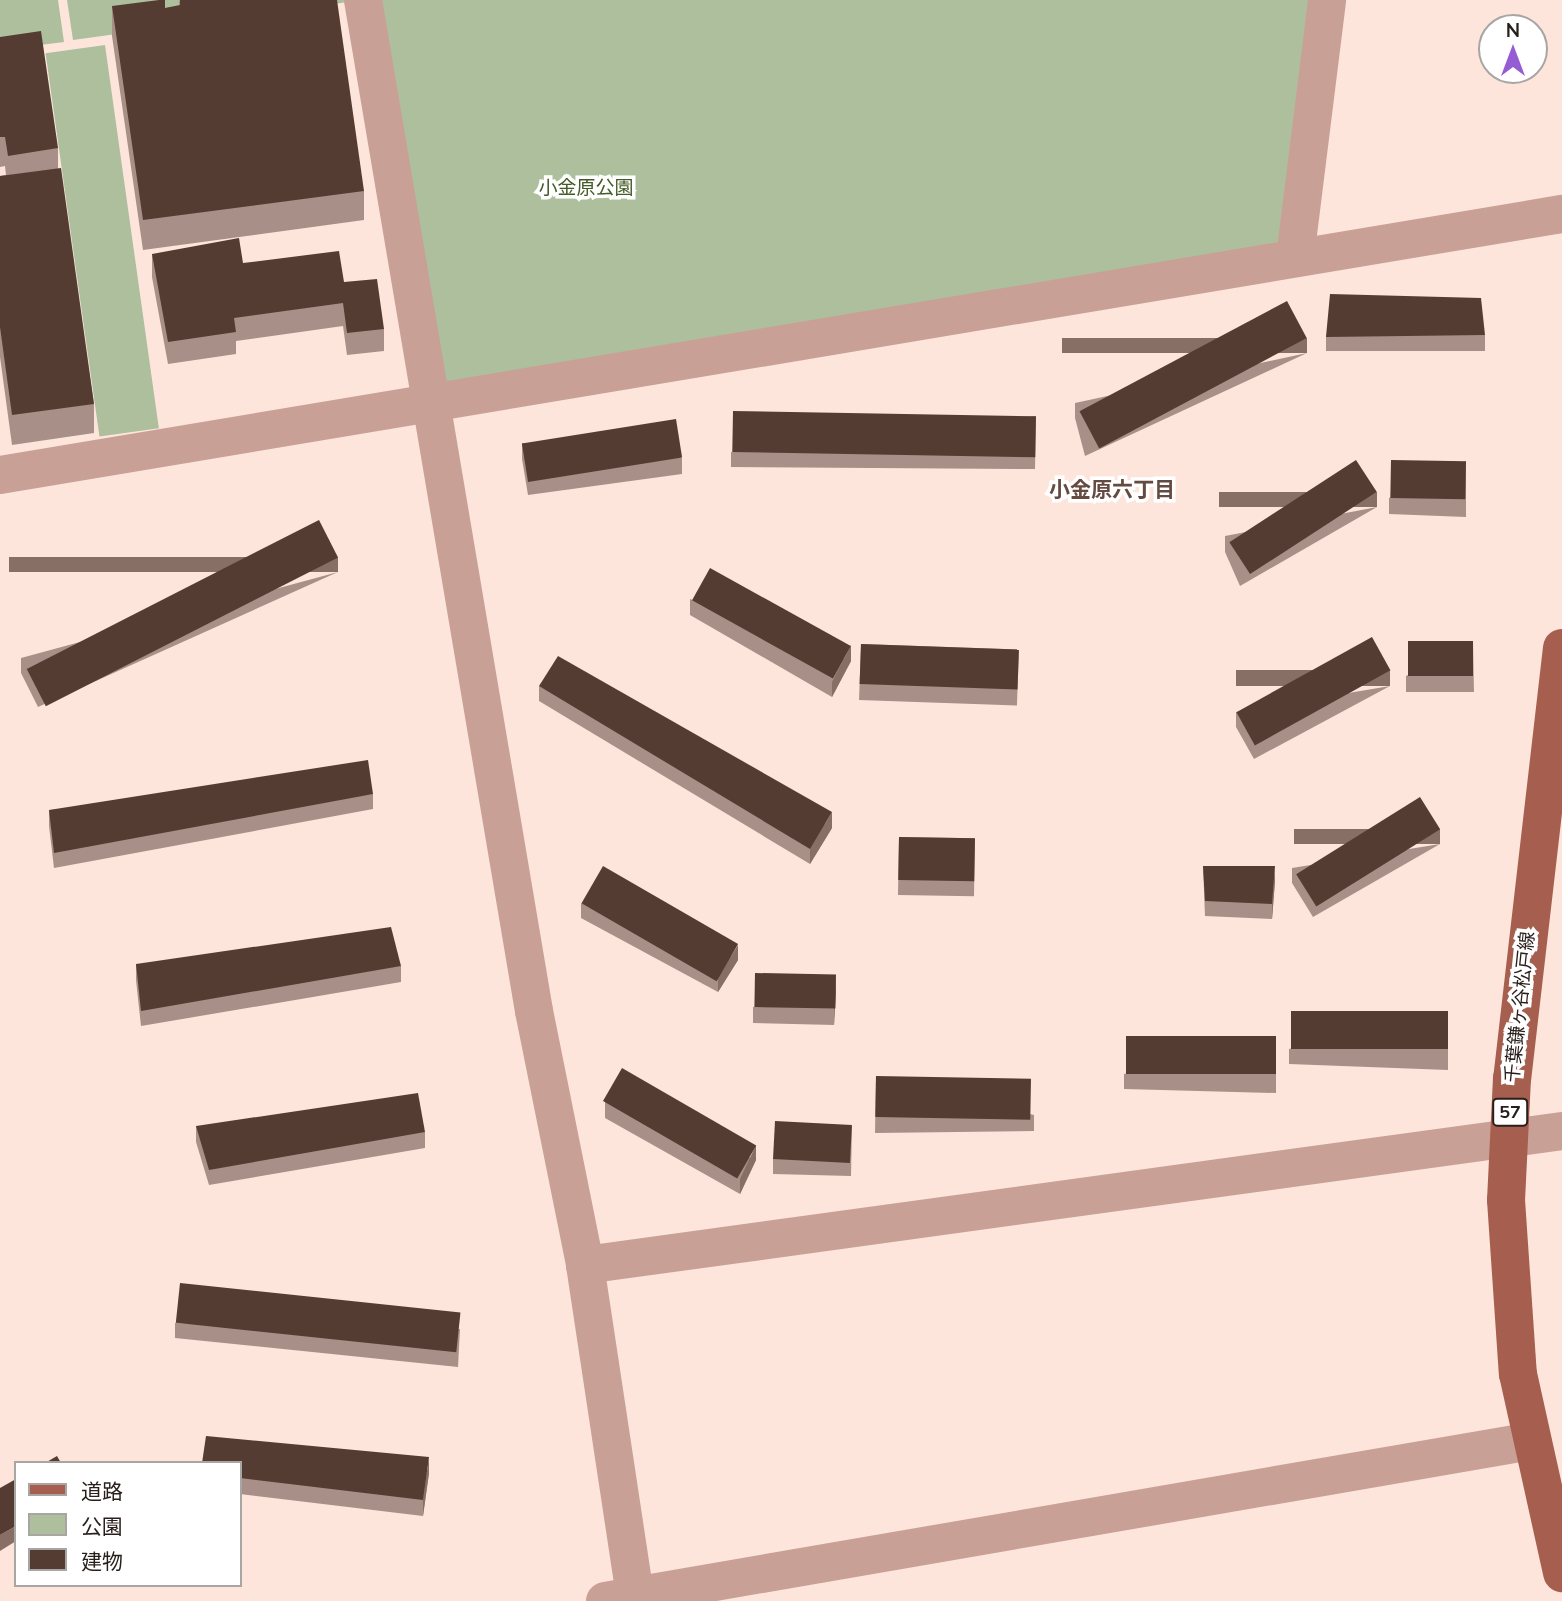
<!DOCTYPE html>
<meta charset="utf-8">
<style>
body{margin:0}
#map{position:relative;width:1562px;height:1601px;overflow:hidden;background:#fde5dc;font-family:Mulish,"Noto Sans JP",sans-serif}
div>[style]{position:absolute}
.green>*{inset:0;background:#aebf9e;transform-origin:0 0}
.minor>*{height:38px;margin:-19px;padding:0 19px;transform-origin:19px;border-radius:19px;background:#c9a096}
.major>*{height:38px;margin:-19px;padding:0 19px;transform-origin:19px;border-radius:19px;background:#a65f4e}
.wall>*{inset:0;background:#a89088;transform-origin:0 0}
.shaded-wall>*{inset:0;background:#876f66;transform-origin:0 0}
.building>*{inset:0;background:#543c33;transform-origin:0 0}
span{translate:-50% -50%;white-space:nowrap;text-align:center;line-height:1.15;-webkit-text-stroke:7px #fff;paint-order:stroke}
.shield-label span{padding:2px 5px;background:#fff;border:2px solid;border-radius:5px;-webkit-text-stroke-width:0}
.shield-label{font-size:18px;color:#281e1a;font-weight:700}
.park-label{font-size:19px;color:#435b26}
.street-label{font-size:19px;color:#281e1a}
.neighbourhood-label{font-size:21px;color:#644b42;font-weight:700}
.legend{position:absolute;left:14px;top:1461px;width:228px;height:126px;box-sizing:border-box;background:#fff;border:2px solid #a9a5a3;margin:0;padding:9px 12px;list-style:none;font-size:21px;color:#281e1a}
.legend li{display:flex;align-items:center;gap:14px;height:35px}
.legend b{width:35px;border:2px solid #a9a5a3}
.north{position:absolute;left:1478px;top:14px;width:70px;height:70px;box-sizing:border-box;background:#fff;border:2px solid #a9a5a3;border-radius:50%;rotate:0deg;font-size:19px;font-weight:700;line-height:28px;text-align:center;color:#281e1a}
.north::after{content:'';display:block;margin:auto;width:24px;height:32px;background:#955cd4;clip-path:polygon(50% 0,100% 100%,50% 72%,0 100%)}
</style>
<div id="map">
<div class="green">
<i style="clip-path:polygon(0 0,58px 0,64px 42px,0 50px)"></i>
<i style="clip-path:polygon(67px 0,348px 0,348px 2px,73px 40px)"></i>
<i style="clip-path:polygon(363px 0,1327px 0,1295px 258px,432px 404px)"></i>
<i style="left:105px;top:45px;width:387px;height:60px;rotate:82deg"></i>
</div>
<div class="minor">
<i style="left:363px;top:0;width:1025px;rotate:80.4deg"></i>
<i style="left:534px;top:1011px;width:259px;rotate:78.6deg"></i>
<i style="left:585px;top:1265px;width:340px;rotate:81.4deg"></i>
<i style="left:1295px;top:258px;width:260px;rotate:-82.9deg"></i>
<i style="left:0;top:475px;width:1584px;rotate:-9.49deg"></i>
<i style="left:585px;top:1265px;width:986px;rotate:-7.81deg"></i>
<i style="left:605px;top:1601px;width:940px;rotate:-9.8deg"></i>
</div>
<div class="major">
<i style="left:1562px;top:648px;width:433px;rotate:96.6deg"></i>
<i style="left:1512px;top:1078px;width:122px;rotate:92.8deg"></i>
<i style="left:1506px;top:1200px;width:174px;rotate:86.1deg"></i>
<i style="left:1518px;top:1374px;width:204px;rotate:77.5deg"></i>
</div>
<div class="wall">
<i style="clip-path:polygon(179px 0,364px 191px,364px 220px,143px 250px,112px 36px,112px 6px,165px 8px,179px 6px)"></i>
<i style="clip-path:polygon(0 37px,58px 148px,58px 168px,94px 404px,94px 433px,12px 445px,0 357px,0 176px,6px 175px,5px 166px,0 167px)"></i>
<i style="clip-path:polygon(152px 254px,243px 263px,344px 282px,384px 329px,384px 351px,347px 355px,343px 326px,236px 341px,236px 354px,168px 364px,152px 277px)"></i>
<i style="left:1485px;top:335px;width:16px;height:159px;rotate:90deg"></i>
<i style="clip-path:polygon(1307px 353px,1085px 456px,1075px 418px,1075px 403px)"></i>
<i style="clip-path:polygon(1036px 416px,1035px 469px,731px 467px,731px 452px)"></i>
<i style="clip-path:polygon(522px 443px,682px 458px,682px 474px,528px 495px,522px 459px)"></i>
<i style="clip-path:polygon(1466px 461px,1466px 517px,1389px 514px,1389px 498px)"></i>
<i style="clip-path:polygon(1377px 507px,1240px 586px,1225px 552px,1225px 536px)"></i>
<i style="clip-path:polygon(338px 572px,38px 707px,21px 673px,21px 658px)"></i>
<i style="clip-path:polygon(690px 599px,851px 661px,832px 697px,690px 615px)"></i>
<i style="clip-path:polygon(1473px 641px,1474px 692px,1406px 692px,1406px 676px)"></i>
<i style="left:861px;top:644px;width:158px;height:56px;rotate:2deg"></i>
<i style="clip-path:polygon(539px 686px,832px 828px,810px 864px,539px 701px)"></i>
<i style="clip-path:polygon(1390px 686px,1254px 759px,1236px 727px,1236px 712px)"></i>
<i style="clip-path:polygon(373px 794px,373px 809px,54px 868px,49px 826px,49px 810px)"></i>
<i style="left:899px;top:837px;width:76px;height:58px;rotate:1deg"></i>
<i style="clip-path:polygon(1440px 844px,1313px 917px,1292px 883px,1292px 868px)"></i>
<i style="clip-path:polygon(1203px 866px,1275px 881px,1272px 919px,1205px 916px)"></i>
<i style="clip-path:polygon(581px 903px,738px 960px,718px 992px,581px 918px)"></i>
<i style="clip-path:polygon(136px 964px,401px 966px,401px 982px,141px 1026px,136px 980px)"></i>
<i style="clip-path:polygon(836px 989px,834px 1025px,753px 1023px,753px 1007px)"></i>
<i style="clip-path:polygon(1448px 1012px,1448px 1070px,1289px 1064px,1289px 1049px)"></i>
<i style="clip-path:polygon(1276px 1037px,1276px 1093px,1124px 1089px,1124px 1074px)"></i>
<i style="clip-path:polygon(876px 1076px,1034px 1115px,1034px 1131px,875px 1133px)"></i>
<i style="clip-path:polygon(605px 1102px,756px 1160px,740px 1194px,605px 1118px)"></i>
<i style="clip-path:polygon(852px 1125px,851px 1176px,773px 1174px,773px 1159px)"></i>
<i style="clip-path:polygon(196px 1126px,425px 1132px,425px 1148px,209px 1185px,196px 1142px)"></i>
<i style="clip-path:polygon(175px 1323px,460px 1329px,458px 1367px,175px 1338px)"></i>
<i style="clip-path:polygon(240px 1463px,429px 1473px,423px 1516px,240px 1494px)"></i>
</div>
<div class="shaded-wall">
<i style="left:1307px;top:338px;width:15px;height:245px;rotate:90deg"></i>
<i style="left:1377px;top:492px;width:15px;height:158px;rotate:90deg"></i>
<i style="left:338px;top:557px;width:15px;height:329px;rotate:90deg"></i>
<i style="clip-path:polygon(851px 645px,851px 661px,832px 697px,832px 682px)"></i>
<i style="left:1390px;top:670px;width:16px;height:154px;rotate:90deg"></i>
<i style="clip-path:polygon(832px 812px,832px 828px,810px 864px,810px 849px)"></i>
<i style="left:1440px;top:829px;width:15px;height:146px;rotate:90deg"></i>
<i style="clip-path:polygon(1275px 866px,1275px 881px,1272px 919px,1272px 904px)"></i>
<i style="clip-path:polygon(738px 945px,738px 960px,718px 992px,718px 977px)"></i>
<i style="clip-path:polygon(836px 974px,836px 989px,834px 1025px,834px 1010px)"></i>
<i style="clip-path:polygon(756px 1145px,756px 1160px,740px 1194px,740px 1179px)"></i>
<i style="clip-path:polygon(429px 1457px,429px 1473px,423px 1516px,423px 1500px)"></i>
<i style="clip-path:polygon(16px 1526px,16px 1541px,0 1551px,0 1535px)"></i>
</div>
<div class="building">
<i style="clip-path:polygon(159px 0,165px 0,165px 8px,180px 5px,180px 0,337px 0,364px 191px,143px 220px,112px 6px)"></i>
<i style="clip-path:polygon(41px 31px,58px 148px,8px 156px,5px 137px,0 137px,0 37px)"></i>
<i style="clip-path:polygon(61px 168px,94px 404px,12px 415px,0 327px,0 176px)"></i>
<i style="clip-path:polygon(239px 238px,243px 263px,339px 251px,344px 282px,377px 279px,384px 329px,347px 333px,343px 303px,234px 318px,236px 332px,168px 342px,152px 254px)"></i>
<i style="clip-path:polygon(1330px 294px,1481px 298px,1485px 335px,1326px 337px)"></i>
<i style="left:1287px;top:301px;width:42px;height:235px;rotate:62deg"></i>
<i style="left:733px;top:411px;width:303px;height:41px;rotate:1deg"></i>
<i style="left:676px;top:419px;width:39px;height:156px;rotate:81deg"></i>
<i style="left:1356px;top:460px;width:38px;height:151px;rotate:57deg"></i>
<i style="left:1391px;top:460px;width:75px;height:38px;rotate:1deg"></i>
<i style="left:319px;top:520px;width:42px;height:328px;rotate:63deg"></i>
<i style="left:710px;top:568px;width:161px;height:37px;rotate:29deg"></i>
<i style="left:1372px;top:637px;width:38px;height:155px;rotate:61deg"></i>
<i style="left:1408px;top:641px;width:65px;height:35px"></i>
<i style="left:861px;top:644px;width:158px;height:40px;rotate:2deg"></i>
<i style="clip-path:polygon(558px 656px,832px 812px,810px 849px,539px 686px)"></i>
<i style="clip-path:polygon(368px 760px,373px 794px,54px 853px,49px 810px)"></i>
<i style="left:1420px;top:797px;width:38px;height:146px;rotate:58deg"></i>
<i style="left:899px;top:837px;width:76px;height:43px;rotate:1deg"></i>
<i style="left:603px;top:866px;width:156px;height:43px;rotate:30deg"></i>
<i style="clip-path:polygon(1203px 866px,1275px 866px,1272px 904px,1205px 901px)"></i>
<i style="clip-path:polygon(391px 927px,401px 966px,141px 1011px,136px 964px)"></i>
<i style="left:755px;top:973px;width:81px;height:34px;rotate:1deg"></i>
<i style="left:1291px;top:1011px;width:157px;height:38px"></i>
<i style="left:1126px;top:1036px;width:150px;height:38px"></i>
<i style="left:622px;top:1068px;width:155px;height:38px;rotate:30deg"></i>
<i style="left:876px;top:1076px;width:155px;height:41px;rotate:1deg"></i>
<i style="clip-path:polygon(418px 1093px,425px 1132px,209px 1170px,196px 1126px)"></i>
<i style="left:775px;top:1121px;width:77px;height:38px;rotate:3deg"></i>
<i style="left:180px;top:1283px;width:282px;height:40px;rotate:6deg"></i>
<i style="clip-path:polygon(206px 1436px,429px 1457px,423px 1500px,240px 1478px,240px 1463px,202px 1463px)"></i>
<i style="clip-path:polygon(57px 1456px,61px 1463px,45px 1463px)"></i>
<i style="clip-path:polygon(16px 1479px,16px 1526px,0 1535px,0 1488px)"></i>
</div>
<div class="shield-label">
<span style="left:1510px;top:1112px">57</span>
</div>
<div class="park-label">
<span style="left:586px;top:188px">小金原公園</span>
</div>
<div class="street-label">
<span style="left:1520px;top:1007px;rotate:-84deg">千葉鎌ヶ谷松戸線</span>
</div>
<div class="neighbourhood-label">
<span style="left:1112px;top:489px">小金原六丁目</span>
</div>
<ul class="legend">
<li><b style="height:9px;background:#a65f4e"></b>道路</li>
<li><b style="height:19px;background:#aebf9e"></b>公園</li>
<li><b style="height:19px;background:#543c33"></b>建物</li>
</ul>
<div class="north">N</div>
</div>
